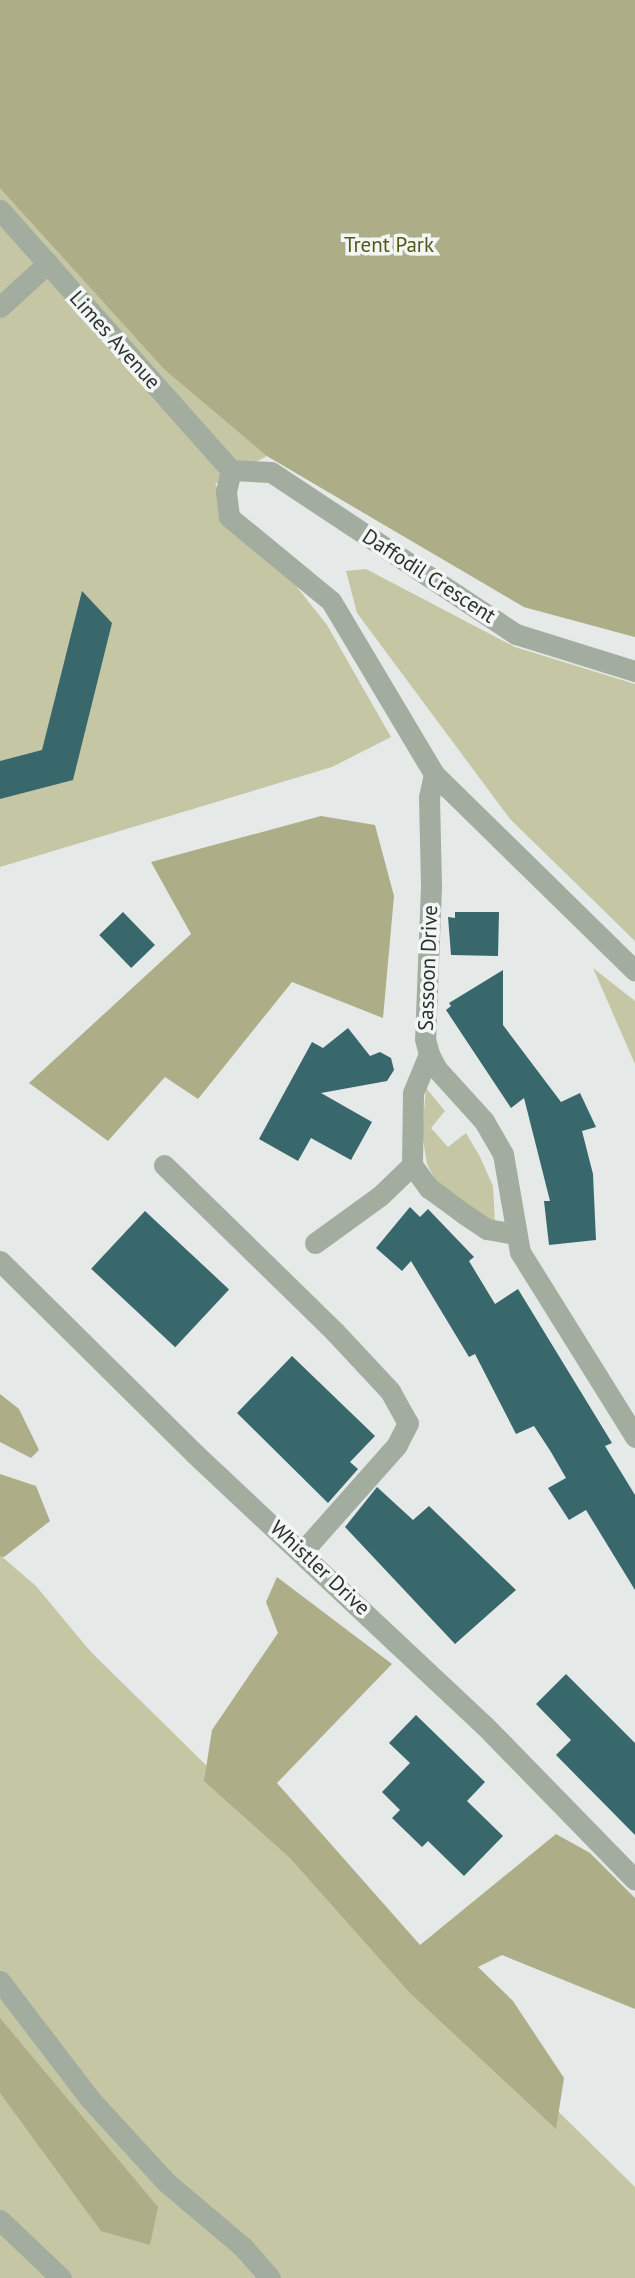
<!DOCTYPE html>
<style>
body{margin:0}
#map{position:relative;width:635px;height:2278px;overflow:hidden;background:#e5eae8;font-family:"PT Sans",sans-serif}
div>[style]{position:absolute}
.green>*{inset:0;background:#c5c6a4}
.forest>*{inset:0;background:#adad87}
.building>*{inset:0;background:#38676c;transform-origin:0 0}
.minor>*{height:21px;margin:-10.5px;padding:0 10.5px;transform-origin:10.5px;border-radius:10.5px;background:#a2ad9f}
span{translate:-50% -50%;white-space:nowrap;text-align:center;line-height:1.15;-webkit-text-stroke:7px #f2f7f5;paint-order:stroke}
.park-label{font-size:21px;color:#585617}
.street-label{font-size:21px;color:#2e3030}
</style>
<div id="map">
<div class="green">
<i style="clip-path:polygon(0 0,635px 0,635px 637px,524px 607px,267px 456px,215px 484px,327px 625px,391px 737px,332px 767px,0 867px)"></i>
<i style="clip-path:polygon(366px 569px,515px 647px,635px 684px,635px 941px,510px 819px,357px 613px,346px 571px)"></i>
<i style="clip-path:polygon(593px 968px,635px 1001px,635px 1064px)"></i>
<i style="clip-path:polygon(426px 1088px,445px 1111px,431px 1128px,448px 1147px,466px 1133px,480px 1157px,493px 1186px,495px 1224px,438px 1185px,427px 1164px,422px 1134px)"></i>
<i style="clip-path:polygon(0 1555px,36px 1586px,90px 1651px,635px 2187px,635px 2278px,0 2278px)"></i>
</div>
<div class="forest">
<i style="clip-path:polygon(0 0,635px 0,635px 637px,524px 607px,267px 456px,165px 370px,0 188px)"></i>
<i style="clip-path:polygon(321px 816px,375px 825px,394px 896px,383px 1018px,292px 982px,198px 1099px,165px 1077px,108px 1141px,29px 1083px,191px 934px,151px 862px)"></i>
<i style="clip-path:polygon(0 1394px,19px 1409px,39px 1450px,31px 1458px,0 1442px)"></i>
<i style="clip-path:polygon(0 1474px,36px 1486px,50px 1521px,4px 1557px,0 1556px)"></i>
<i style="clip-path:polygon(277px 1577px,392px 1664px,277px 1783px,420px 1945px,556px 1834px,590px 1853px,635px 1898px,635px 2009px,502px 1955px,478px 1967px,513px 2001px,564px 2078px,556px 2129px,410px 1993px,290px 1858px,204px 1781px,212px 1730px,278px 1633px,266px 1602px)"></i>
<i style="clip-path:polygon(0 2018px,158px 2207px,150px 2245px,101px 2231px,0 2093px)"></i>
</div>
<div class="building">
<i style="clip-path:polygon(82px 591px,112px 623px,73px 780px,0 799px,0 761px,42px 750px)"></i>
<i style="left:123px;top:912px;width:46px;height:33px;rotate:46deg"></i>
<i style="clip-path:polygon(455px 912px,499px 912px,498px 956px,451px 955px,448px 917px,455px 918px)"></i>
<i style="clip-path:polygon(503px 970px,503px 1025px,561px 1102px,580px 1093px,596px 1127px,582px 1131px,593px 1174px,596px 1240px,549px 1245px,544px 1201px,550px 1201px,524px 1098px,511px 1108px,446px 1010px,451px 1006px,449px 1003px)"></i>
<i style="clip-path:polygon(348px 1028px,370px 1056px,380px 1052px,391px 1058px,394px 1070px,387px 1081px,321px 1093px,372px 1122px,351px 1160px,311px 1138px,298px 1161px,259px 1139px,312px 1042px,323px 1048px)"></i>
<i style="clip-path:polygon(410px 1207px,420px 1217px,428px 1209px,474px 1257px,469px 1261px,495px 1304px,518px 1289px,612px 1443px,605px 1446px,635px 1495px,635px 1590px,586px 1510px,569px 1520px,548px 1488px,566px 1478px,551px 1452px,534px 1426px,516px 1434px,475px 1354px,469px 1357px,411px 1261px,402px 1271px,376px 1248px)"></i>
<i style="left:145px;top:1211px;width:115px;height:79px;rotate:43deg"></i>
<i style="clip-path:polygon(292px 1356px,375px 1436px,350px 1462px,358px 1469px,328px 1503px,237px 1413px)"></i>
<i style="clip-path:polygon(377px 1487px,413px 1520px,429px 1506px,516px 1590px,455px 1644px,345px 1527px)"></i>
<i style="clip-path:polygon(566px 1674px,635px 1743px,635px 1835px,556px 1755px,571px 1740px,536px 1704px)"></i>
<i style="clip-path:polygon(416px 1715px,485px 1782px,467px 1801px,503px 1836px,464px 1876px,428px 1841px,422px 1847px,392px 1818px,400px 1810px,382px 1792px,410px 1763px,389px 1743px)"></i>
</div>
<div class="minor">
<i style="left:0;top:210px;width:348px;rotate:48.4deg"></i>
<i style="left:0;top:307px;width:65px;rotate:-42.5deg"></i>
<i style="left:231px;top:470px;width:23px;rotate:103deg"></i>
<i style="left:226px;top:492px;width:25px;rotate:83deg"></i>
<i style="left:229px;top:517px;width:132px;rotate:39.5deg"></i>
<i style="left:331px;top:601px;width:201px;rotate:59.2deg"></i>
<i style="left:434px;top:774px;width:281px;rotate:44.4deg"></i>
<i style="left:231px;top:470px;width:40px;rotate:2.9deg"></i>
<i style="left:271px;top:472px;width:294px;rotate:33.5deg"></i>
<i style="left:516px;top:634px;width:125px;rotate:17.3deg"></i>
<i style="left:434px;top:774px;width:24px;rotate:102deg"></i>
<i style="left:429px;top:797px;width:89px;rotate:88.7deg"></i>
<i style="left:431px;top:886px;width:153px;rotate:92.2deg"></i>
<i style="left:425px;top:1039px;width:16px;rotate:75deg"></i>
<i style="left:429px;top:1054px;width:16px;rotate:63deg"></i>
<i style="left:436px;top:1068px;width:72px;rotate:47.8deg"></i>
<i style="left:484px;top:1121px;width:38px;rotate:60deg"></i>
<i style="left:503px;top:1154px;width:99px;rotate:80.2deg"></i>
<i style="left:520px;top:1252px;width:218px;rotate:58.1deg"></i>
<i style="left:429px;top:1054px;width:42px;rotate:112.3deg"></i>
<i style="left:413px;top:1093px;width:72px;rotate:90.8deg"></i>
<i style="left:412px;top:1165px;width:29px;rotate:54deg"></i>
<i style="left:429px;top:1188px;width:42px;rotate:36.3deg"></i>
<i style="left:463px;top:1213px;width:29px;rotate:34deg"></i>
<i style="left:487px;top:1229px;width:29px;rotate:10deg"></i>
<i style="left:164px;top:1165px;width:239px;rotate:44.3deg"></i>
<i style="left:335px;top:1332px;width:81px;rotate:47deg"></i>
<i style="left:390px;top:1391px;width:37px;rotate:61deg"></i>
<i style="left:408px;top:1423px;width:25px;rotate:117deg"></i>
<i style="left:397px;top:1445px;width:142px;rotate:131.6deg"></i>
<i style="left:315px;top:1243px;width:80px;rotate:-35.9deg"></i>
<i style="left:380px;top:1196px;width:45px;rotate:-44.1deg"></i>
<i style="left:0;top:1261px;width:273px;rotate:44.7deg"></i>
<i style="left:194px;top:1453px;width:398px;rotate:43.2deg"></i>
<i style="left:484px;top:1725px;width:216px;rotate:45.7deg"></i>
<i style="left:0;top:1981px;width:148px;rotate:52.7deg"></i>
<i style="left:90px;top:2099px;width:113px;rotate:47.5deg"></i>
<i style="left:166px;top:2182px;width:101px;rotate:40.2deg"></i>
<i style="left:243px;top:2247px;width:41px;rotate:48.9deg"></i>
<i style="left:0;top:2220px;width:84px;rotate:43.6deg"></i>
</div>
<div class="park-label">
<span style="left:389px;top:245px">Trent Park</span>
</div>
<div class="street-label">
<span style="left:115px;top:340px;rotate:48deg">Limes Avenue</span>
<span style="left:429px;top:576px;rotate:33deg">Daffodil Crescent</span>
<span style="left:428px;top:968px;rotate:-88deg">Sassoon Drive</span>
<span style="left:320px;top:1568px;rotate:43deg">Whistler Drive</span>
</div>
</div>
